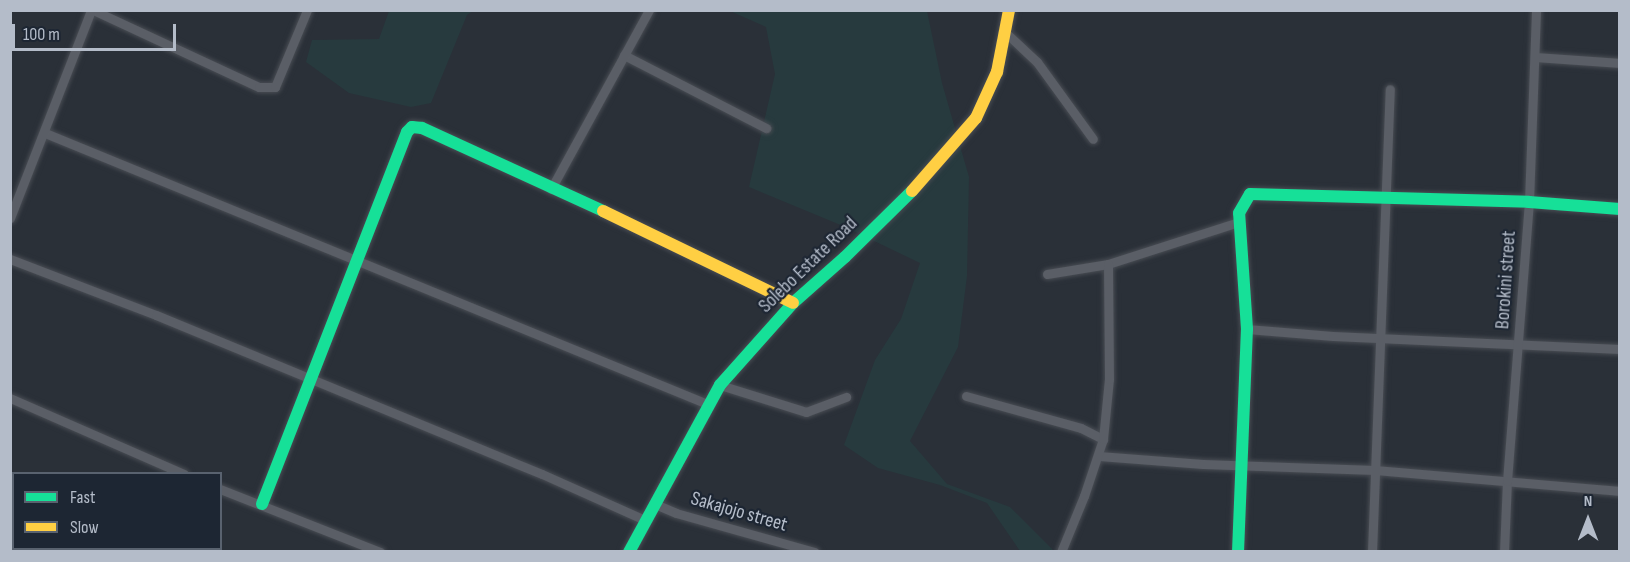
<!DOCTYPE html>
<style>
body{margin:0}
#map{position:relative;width:1630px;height:562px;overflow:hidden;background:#2a3038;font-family:"Sofia Sans Condensed",sans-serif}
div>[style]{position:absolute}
.green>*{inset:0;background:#273a3e}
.roads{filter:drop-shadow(0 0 2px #484c53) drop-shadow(0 0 2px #484c53)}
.street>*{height:9px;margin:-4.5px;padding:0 4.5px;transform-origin:4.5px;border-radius:4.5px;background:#5a5e66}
.fast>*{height:12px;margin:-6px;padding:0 6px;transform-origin:6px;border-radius:6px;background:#16e098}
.slow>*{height:12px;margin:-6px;padding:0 6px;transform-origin:6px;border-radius:6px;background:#ffcf43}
span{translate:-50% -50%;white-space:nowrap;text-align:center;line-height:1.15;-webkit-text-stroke:4.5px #1d2633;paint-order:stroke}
.street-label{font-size:20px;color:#b4bcc9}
.frame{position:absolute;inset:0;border:12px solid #b4bcc9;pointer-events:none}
.legend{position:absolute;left:12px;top:472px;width:210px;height:78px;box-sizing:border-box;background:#1d2633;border:2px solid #59626f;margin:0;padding:8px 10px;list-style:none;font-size:18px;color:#b4bcc9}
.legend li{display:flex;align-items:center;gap:12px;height:30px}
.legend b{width:30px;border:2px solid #59626f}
.north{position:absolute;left:1558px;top:490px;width:60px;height:60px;-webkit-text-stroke:4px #1d2633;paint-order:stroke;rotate:0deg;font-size:16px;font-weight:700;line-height:24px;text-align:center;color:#b4bcc9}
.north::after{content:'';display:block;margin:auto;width:21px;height:27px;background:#b4bcc9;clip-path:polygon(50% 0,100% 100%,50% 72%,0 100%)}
.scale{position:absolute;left:12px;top:24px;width:164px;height:27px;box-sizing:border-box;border:3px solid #b4bcc9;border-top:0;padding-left:8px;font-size:18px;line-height:21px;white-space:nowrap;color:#b4bcc9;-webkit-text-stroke:4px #1d2633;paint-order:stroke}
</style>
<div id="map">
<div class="green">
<i style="clip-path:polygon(389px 11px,473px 11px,467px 15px,431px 103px,411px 107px,349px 93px,306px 62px,312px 40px,379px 39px)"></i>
<i style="clip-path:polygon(730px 11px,927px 11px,942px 83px,969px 177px,967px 276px,958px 347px,910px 441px,947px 484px,1010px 507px,1054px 551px,1020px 551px,987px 503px,940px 485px,878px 468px,844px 445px,875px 360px,901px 319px,920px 263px,843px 226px,749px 187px,775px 74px,766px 27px)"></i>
<i style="clip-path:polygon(10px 492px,13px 493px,14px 548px,100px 549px,99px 551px,11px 551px)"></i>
</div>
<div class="roads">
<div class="street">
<i style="left:93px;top:10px;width:183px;rotate:24.9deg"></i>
<i style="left:259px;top:87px;width:16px"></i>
<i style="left:275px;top:87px;width:83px;rotate:-67.4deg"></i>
<i style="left:1005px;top:32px;width:44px;rotate:43.2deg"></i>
<i style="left:1037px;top:62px;width:95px;rotate:54deg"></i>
<i style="left:624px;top:55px;width:160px;rotate:27.2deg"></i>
<i style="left:1536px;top:57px;width:84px;rotate:4.1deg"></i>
<i style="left:45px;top:133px;width:718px;rotate:22.25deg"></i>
<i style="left:551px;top:189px;width:204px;rotate:-61.3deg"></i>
<i style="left:10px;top:218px;width:223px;rotate:-68.7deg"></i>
<i style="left:10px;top:259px;width:156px;rotate:21deg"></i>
<i style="left:156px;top:315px;width:417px;rotate:22.4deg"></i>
<i style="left:542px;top:474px;width:113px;rotate:24.1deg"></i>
<i style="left:1047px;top:274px;width:62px;rotate:-9.3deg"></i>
<i style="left:1108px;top:264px;width:138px;rotate:-17.8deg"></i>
<i style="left:1247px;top:329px;width:86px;rotate:4.7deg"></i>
<i style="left:1333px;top:336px;width:287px;rotate:2.6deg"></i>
<i style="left:720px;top:385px;width:90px;rotate:17.4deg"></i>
<i style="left:806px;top:412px;width:43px;rotate:-20.6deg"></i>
<i style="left:966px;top:396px;width:119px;rotate:15.5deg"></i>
<i style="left:1081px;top:428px;width:25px;rotate:27deg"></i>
<i style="left:10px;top:398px;width:190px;rotate:23.6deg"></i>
<i style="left:1099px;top:456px;width:104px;rotate:4.4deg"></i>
<i style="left:1203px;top:464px;width:172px;rotate:2deg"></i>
<i style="left:1375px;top:470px;width:246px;rotate:4.9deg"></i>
<i style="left:220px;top:489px;width:172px;rotate:21.5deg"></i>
<i style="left:655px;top:504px;width:23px;rotate:23deg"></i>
<i style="left:676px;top:513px;width:144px;rotate:15.7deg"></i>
<i style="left:1061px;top:552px;width:61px;rotate:-67.7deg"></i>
<i style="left:1084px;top:496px;width:60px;rotate:-71.6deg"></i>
<i style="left:1103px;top:439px;width:60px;rotate:-84.3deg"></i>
<i style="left:1109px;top:379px;width:115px;rotate:-90.5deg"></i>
<i style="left:1372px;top:552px;width:463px;rotate:-87.8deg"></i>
<i style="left:1504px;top:552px;width:71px;rotate:-87.6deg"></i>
<i style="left:1507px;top:481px;width:280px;rotate:-85.5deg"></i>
<i style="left:1529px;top:202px;width:192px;rotate:-87.9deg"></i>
</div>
<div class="fast">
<i style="left:262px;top:504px;width:399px;rotate:-68.7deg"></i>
<i style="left:407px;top:132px;width:7px;rotate:-45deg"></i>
<i style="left:412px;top:127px;width:10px;rotate:6deg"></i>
<i style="left:422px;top:128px;width:199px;rotate:24.6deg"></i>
<i style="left:629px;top:552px;width:190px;rotate:-61.4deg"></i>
<i style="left:720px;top:385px;width:110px;rotate:-48.3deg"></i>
<i style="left:793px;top:303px;width:69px;rotate:-41.5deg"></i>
<i style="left:845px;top:257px;width:94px;rotate:-44.6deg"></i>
<i style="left:1238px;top:552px;width:223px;rotate:-87.7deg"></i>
<i style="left:1247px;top:329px;width:116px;rotate:-93.9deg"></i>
<i style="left:1239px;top:213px;width:22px;rotate:-60deg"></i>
<i style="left:1250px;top:194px;width:279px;rotate:1.6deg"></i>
<i style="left:1529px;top:202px;width:91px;rotate:4.4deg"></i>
</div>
<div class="slow">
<i style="left:912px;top:191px;width:97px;rotate:-48.8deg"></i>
<i style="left:976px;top:118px;width:51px;rotate:-65.5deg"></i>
<i style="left:997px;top:72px;width:63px;rotate:-79deg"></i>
<i style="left:603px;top:211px;width:211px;rotate:25.8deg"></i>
</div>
</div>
<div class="street-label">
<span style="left:808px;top:265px;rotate:-44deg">Solebo Estate Road</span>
<span style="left:1506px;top:280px;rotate:-86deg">Borokini street</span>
<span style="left:739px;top:512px;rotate:16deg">Sakajojo street</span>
</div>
<div class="frame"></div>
<ul class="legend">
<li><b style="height:8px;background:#16e098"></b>Fast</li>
<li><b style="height:8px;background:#ffcf43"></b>Slow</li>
</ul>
<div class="north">N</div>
<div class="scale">100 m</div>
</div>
